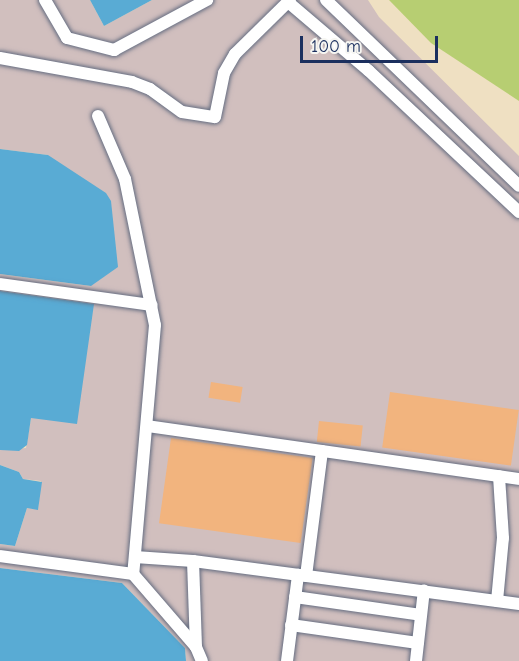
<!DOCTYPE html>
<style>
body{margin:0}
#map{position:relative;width:519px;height:661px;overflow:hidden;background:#efe0c2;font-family:"Comic Neue",sans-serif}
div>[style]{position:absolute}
.industrial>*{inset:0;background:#d1bfbe}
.green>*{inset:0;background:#b7ce72}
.water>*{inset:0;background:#59abd4}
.building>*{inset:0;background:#f2b47e;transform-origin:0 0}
.roads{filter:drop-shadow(0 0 2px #656d81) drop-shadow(0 0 2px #656d81)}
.minor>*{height:12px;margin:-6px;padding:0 6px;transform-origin:6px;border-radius:6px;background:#fff}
span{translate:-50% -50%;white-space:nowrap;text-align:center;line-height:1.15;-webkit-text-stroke:4.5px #f6f6f2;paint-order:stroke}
.scale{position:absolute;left:300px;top:36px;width:138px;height:27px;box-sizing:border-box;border:3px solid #1b2f5e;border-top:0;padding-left:8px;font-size:18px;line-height:21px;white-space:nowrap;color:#1b2f5e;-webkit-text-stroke:4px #f6f6f2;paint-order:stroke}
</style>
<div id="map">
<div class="industrial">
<i style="clip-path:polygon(0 0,90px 0,104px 26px,152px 0,368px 0,379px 17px,519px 156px,519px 661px,186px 661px,185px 648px,122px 583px,0 568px,0 544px,15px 546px,27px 508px,38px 509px,41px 481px,23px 479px,19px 472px,0 465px,0 450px,26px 448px,31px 418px,93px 304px,0 291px,0 274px,91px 286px,48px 155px,0 149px)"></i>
</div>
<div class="green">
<i style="clip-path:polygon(389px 0,519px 0,519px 101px,431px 43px)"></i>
</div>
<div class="water">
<i style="clip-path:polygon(90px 0,152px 0,104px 26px)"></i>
<i style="clip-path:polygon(0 149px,48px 155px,106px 193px,111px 201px,118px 267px,91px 286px,0 274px)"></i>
<i style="clip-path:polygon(0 291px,94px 304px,77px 424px,31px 418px,27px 445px,19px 451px,0 450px)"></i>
<i style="clip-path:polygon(0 465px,19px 472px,23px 479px,42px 482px,38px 510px,27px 508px,15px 546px,0 544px)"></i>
<i style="clip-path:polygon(0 568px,122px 583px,185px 648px,186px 661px,0 661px)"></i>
</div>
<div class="building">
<i style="left:211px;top:382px;width:32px;height:16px;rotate:9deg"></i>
<i style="left:390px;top:392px;width:130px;height:56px;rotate:8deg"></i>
<i style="left:319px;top:421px;width:44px;height:21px;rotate:6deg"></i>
<i style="left:171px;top:438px;width:143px;height:86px;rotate:8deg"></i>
</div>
<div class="roads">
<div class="minor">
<i style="left:45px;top:0;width:44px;rotate:59.9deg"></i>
<i style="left:67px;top:38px;width:49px;rotate:14.3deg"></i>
<i style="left:114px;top:50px;width:106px;rotate:-28.3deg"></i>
<i style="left:326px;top:0;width:268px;rotate:43.9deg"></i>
<i style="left:288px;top:2px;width:106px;rotate:40.4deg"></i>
<i style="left:369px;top:71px;width:206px;rotate:43.2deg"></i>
<i style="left:0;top:58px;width:134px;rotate:10.3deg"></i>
<i style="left:132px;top:82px;width:19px;rotate:21deg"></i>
<i style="left:150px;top:89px;width:39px;rotate:36deg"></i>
<i style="left:182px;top:112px;width:33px;rotate:9deg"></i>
<i style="left:215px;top:117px;width:45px;rotate:-78.4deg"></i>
<i style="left:224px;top:73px;width:22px;rotate:-60deg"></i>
<i style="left:235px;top:54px;width:77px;rotate:-44.5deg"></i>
<i style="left:98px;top:116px;width:69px;rotate:66.8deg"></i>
<i style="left:125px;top:179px;width:149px;rotate:78.4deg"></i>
<i style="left:155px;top:325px;width:250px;rotate:95deg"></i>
<i style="left:0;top:284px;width:153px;rotate:7.9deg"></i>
<i style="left:147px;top:426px;width:376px;rotate:8.1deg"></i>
<i style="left:0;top:556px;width:134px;rotate:7.7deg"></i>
<i style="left:133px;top:574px;width:96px;rotate:49.2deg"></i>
<i style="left:196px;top:647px;width:15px;rotate:67deg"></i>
<i style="left:135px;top:557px;width:58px;rotate:3.9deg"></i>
<i style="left:193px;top:561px;width:329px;rotate:7.5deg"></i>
<i style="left:193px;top:561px;width:86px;rotate:88deg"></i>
<i style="left:306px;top:576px;width:126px;rotate:-82.7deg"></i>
<i style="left:295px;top:597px;width:127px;rotate:8.1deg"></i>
<i style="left:497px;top:601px;width:63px;rotate:-84.6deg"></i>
<i style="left:503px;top:538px;width:62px;rotate:-93.7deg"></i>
<i style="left:291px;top:625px;width:128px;rotate:8.1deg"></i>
<i style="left:287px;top:661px;width:87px;rotate:-82.7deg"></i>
<i style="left:416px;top:661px;width:71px;rotate:-83.6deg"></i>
</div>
</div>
<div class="scale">100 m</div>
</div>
